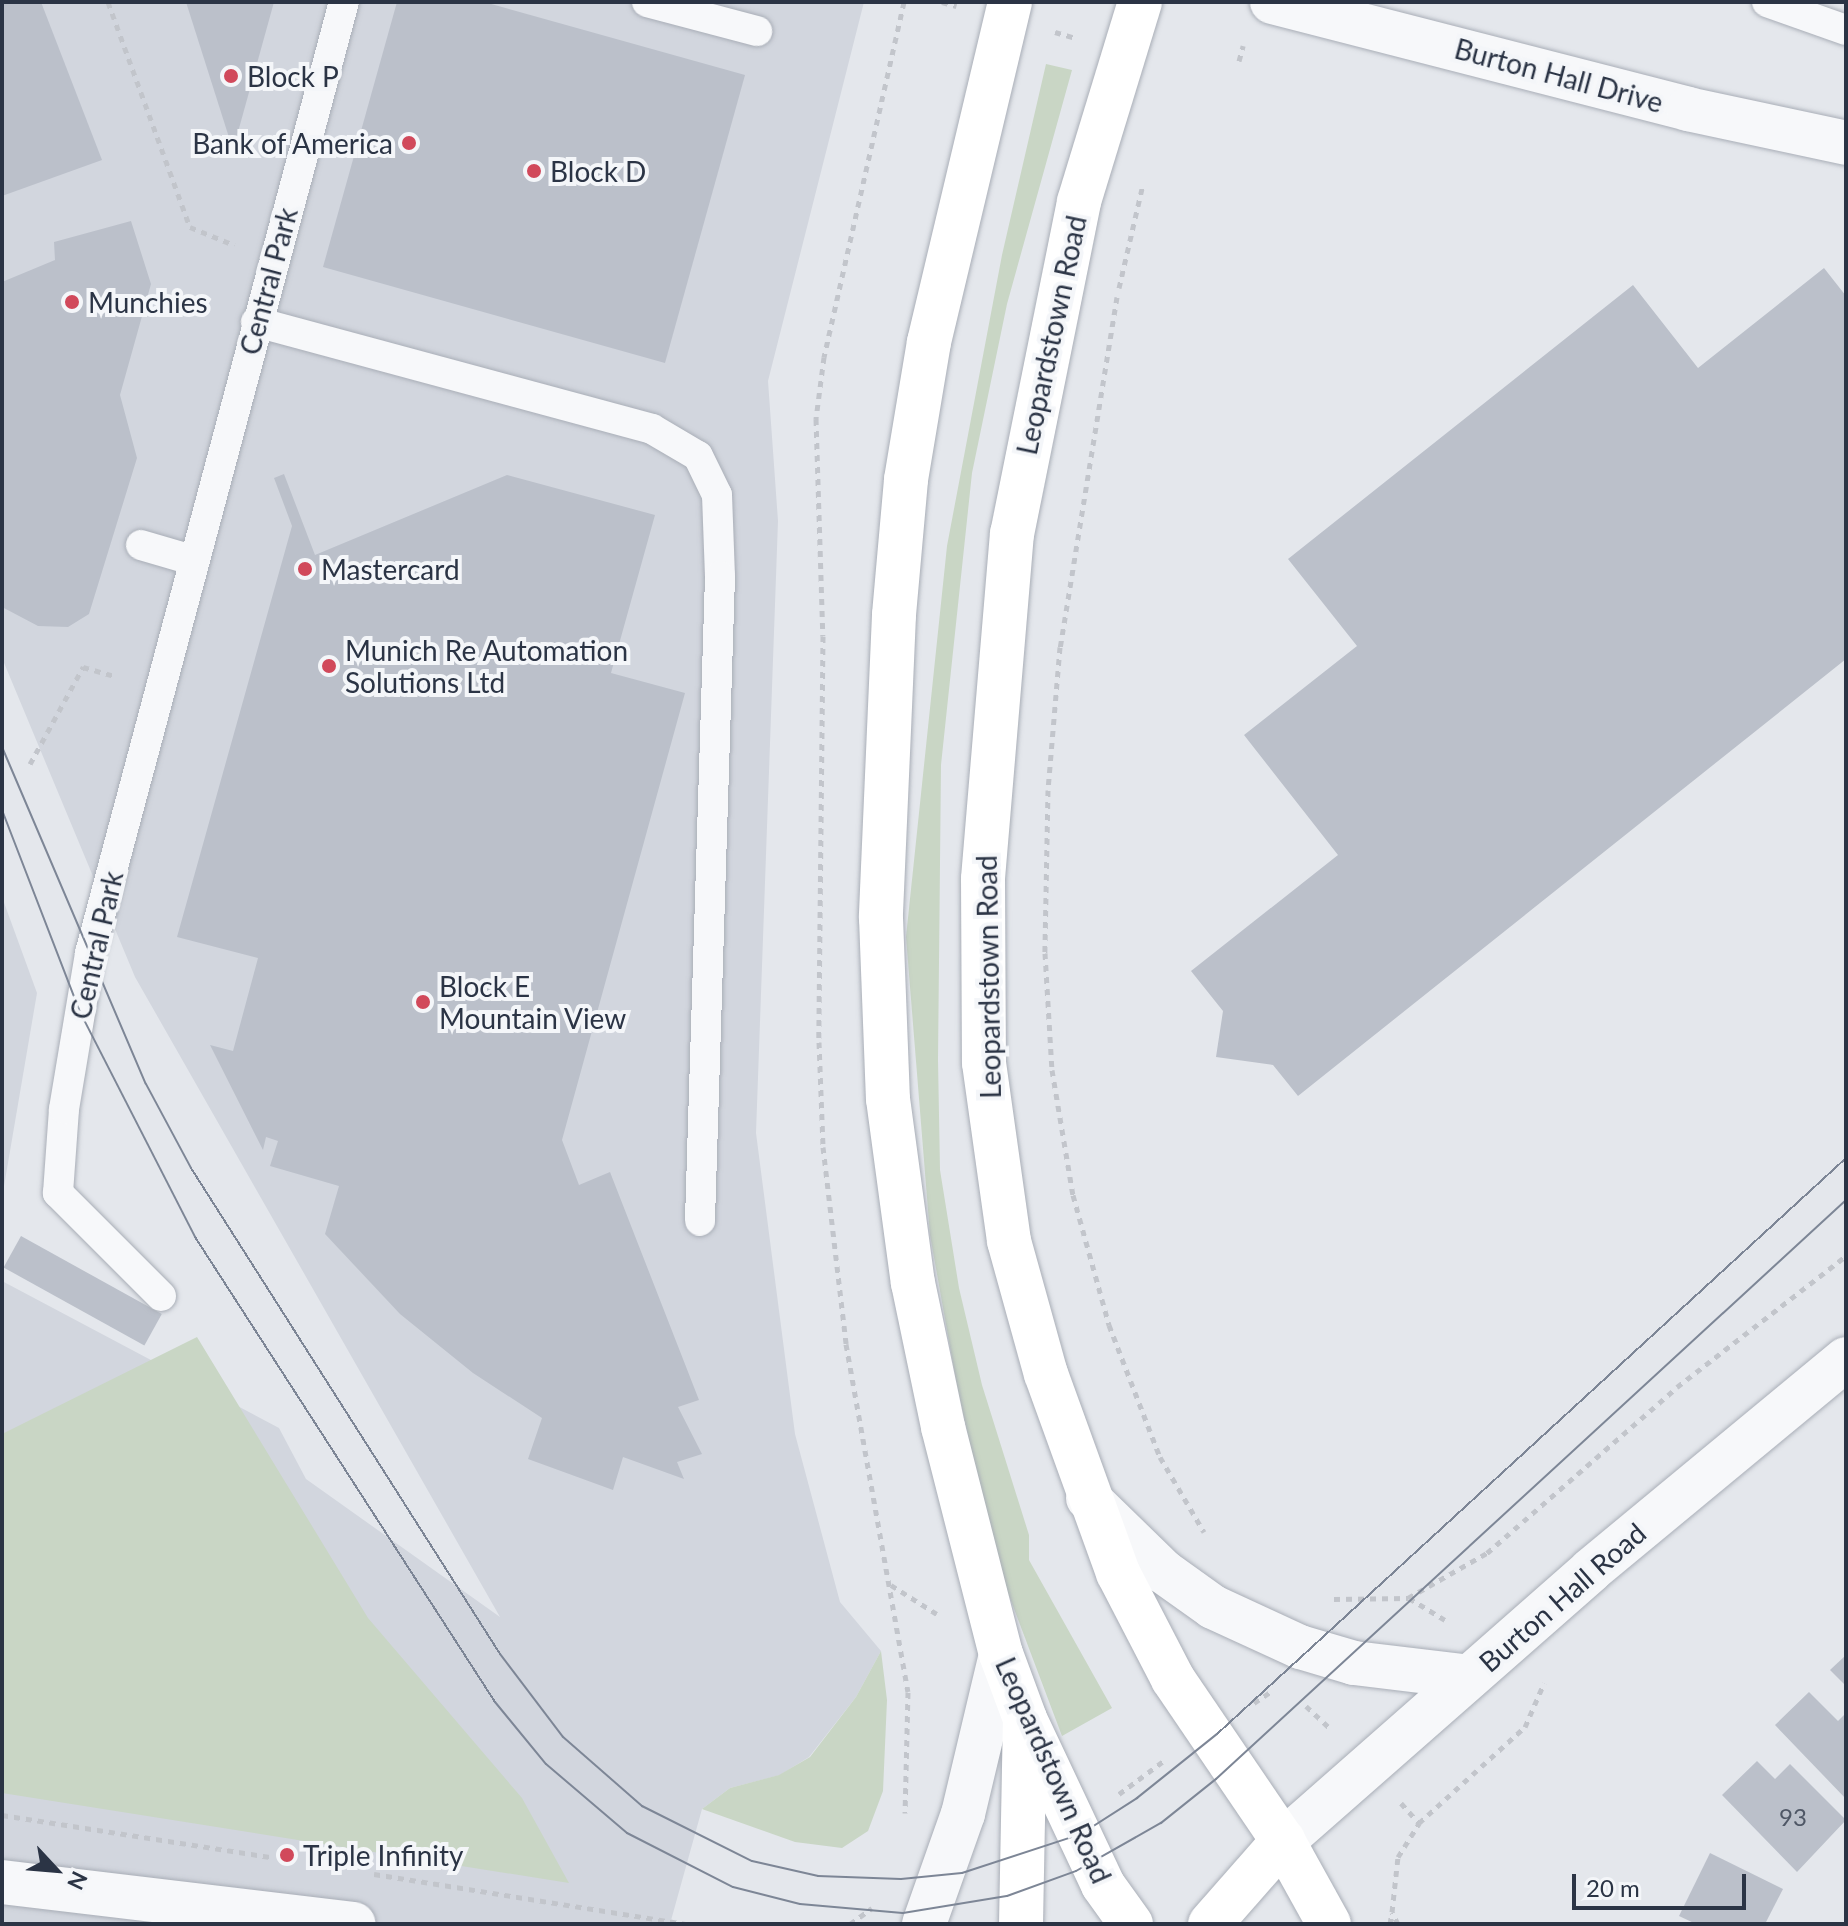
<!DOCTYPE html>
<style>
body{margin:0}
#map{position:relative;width:1848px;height:1926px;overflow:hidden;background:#e4e7ec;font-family:Lato,sans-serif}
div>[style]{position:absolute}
.built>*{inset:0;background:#d2d6de}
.green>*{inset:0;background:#c9d6c5}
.building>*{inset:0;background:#bbc0ca;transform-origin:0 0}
.path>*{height:5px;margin-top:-2.5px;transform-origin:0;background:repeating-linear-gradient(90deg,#c2c5cb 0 6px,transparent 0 12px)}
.roads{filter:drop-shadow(0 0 2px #a9aeb7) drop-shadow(0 0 2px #a9aeb7)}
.service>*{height:30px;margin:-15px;padding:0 15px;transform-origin:15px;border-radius:15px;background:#f7f8fa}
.minor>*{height:44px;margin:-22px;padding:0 22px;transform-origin:22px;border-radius:22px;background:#f7f8fa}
.tertiary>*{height:44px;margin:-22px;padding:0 22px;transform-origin:22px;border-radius:22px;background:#f7f8fa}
.secondary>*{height:44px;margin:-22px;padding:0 22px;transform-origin:22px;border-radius:22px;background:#fff}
.trunk>*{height:44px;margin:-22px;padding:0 22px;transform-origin:22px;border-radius:22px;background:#fff}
.tram>*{height:2px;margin:-1px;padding:0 1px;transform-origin:1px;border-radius:1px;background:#7d8696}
.dots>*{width:22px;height:22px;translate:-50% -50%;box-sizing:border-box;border:4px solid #f4f6f9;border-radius:50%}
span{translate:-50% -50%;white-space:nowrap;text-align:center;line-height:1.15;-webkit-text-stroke:8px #f4f6f9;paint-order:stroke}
.number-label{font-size:24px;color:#4f5766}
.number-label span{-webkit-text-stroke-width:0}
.street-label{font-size:28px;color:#2b3445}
.poi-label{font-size:28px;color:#2b3445}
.left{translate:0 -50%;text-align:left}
.right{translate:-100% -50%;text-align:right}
.frame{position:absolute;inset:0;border:4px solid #2b3445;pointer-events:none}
.north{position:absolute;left:16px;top:1830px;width:80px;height:80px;-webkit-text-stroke:6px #f4f6f9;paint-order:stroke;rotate:116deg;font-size:22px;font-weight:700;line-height:32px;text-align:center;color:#2b3445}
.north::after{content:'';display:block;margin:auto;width:28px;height:36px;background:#2b3445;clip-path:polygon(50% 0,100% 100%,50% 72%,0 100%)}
.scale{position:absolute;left:1572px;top:1874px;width:174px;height:36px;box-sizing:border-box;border:4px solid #2b3445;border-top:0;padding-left:10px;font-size:24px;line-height:28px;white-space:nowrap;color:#2b3445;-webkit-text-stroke:6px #f4f6f9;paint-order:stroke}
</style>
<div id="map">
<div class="built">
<i style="clip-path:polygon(2px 2px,864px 2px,768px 381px,778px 521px,756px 1133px,795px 1434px,840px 1602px,881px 1651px,856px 1697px,809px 1757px,780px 1775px,730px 1788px,702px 1809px,670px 1924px,2px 1924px,2px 1281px,279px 1428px,306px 1479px,500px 1617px,135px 977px,2px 658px)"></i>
<i style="clip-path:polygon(2px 897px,37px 993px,2px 1198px)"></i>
</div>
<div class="green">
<i style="clip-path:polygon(1046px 64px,1072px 70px,1007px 304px,972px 473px,941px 765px,938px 1060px,940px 1170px,959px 1288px,982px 1385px,1029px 1535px,1029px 1560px,1112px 1708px,1062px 1736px,996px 1561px,957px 1386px,930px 1235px,906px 937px,947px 546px,1002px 255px)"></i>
<i style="clip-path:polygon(197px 1337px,368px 1618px,522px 1798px,569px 1883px,2px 1793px,2px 1434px)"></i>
<i style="clip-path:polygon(881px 1651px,887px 1700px,883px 1791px,868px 1831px,842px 1848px,795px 1842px,702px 1809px,730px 1788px,779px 1775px,810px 1757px,856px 1697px)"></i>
</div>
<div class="building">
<i style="clip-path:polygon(2px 2px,41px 2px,102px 160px,2px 196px)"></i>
<i style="clip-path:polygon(186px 2px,274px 2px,233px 150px)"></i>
<i style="clip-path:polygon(397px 2px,484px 2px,745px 75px,665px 363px,323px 267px)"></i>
<i style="clip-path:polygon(131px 221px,151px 284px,120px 395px,137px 458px,89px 614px,68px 627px,38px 626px,2px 607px,2px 282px,55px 260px,54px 242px)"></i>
<i style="clip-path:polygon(1824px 268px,1846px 296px,1846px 659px,1298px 1096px,1273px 1065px,1216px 1057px,1223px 1011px,1191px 971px,1338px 855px,1244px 735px,1357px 646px,1288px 559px,1633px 285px,1698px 368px)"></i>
<i style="clip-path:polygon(284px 474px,315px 555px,507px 475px,655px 515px,611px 673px,685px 693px,562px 1140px,579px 1185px,610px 1172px,699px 1400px,678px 1407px,702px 1454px,677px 1462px,684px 1479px,623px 1457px,613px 1490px,528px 1459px,542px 1418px,473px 1373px,400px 1314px,325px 1234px,339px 1186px,270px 1166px,278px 1141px,266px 1137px,263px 1150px,210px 1045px,233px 1051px,258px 958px,177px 937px,292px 526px,274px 478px)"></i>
<i style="left:21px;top:1236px;width:161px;height:36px;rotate:29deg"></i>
<i style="clip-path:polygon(1846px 1655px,1846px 1686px,1830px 1670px)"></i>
<i style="clip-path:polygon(1809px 1692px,1838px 1721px,1846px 1713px,1846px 1799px,1775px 1725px)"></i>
<i style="clip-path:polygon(1757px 1761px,1775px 1779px,1790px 1764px,1846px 1820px,1797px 1872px,1722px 1795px)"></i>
<i style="clip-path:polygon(1710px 1853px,1783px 1889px,1765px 1924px,1696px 1924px,1679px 1916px)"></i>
</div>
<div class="path">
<i style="left:108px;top:2px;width:239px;rotate:70deg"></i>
<i style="left:190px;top:227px;width:48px;rotate:22.2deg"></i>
<i style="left:904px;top:2px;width:364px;rotate:102.7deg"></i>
<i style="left:824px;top:357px;width:63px;rotate:97.4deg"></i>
<i style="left:816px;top:419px;width:217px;rotate:88.2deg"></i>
<i style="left:823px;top:636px;width:406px;rotate:90.6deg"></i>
<i style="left:819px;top:1042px;width:105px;rotate:87.8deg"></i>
<i style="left:823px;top:1147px;width:198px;rotate:83.3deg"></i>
<i style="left:846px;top:1344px;width:353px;rotate:79.9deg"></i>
<i style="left:908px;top:1692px;width:121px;rotate:91.4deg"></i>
<i style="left:942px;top:2px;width:15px;rotate:16deg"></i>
<i style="left:1055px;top:32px;width:22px;rotate:16deg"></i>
<i style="left:1239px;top:61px;width:16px;rotate:-75deg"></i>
<i style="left:1119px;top:288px;width:107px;rotate:-77deg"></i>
<i style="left:1117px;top:297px;width:355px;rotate:99.2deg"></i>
<i style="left:1060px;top:647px;width:144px;rotate:94.8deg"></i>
<i style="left:1048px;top:790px;width:163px;rotate:91.1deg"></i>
<i style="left:1045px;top:953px;width:117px;rotate:86.6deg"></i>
<i style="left:1052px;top:1070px;width:127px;rotate:80.5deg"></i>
<i style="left:1073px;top:1195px;width:135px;rotate:74.5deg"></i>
<i style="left:1109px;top:1325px;width:142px;rotate:68.9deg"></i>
<i style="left:1160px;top:1457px;width:87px;rotate:59.6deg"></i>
<i style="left:30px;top:764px;width:111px;rotate:-61.3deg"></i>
<i style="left:83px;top:667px;width:35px;rotate:16deg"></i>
<i style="left:891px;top:1585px;width:54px;rotate:32.2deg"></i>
<i style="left:1409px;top:1598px;width:42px;rotate:31.4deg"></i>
<i style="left:1334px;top:1599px;width:74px;rotate:-0.8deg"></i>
<i style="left:1408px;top:1598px;width:91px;rotate:-29.7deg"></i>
<i style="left:1487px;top:1553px;width:252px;rotate:-41.1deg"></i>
<i style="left:1677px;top:1387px;width:214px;rotate:-37.8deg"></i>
<i style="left:1254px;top:1703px;width:22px;rotate:-34deg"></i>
<i style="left:1306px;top:1706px;width:34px;rotate:43deg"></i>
<i style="left:1119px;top:1794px;width:57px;rotate:-36.5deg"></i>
<i style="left:1401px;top:1803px;width:27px;rotate:48deg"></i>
<i style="left:2px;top:1815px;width:271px;rotate:8.9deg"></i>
<i style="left:374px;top:1874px;width:317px;rotate:9.1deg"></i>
<i style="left:850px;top:1924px;width:27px;rotate:-36deg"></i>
<i style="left:1390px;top:1924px;width:12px;rotate:-81deg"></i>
<i style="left:1398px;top:1924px;width:13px;rotate:-117deg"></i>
<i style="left:1392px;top:1912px;width:55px;rotate:-83.8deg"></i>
<i style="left:1398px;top:1857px;width:40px;rotate:-58deg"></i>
<i style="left:1419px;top:1823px;width:143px;rotate:-42.2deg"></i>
<i style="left:1525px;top:1727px;width:48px;rotate:-66.6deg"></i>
</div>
<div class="roads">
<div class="service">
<i style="left:647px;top:2px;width:114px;rotate:14.8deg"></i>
<i style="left:1767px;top:2px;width:84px;rotate:19.5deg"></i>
<i style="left:256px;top:322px;width:410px;rotate:15.1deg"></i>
<i style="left:652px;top:429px;width:53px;rotate:30.4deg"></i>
<i style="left:698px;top:456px;width:43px;rotate:64deg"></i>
<i style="left:717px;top:495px;width:81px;rotate:87.9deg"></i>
<i style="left:720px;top:576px;width:645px;rotate:91.78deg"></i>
<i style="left:141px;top:545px;width:53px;rotate:16.4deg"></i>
<i style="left:161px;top:1296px;width:146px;rotate:-135deg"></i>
<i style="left:58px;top:1193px;width:84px;rotate:-85.9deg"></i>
<i style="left:64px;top:1109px;width:158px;rotate:-80.5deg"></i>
<i style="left:90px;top:953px;width:984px;rotate:-75.05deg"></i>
</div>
<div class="minor">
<i style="left:2px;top:1882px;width:354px;rotate:6.8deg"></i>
<i style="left:924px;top:1924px;width:117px;rotate:-70.5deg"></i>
<i style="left:963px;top:1814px;width:164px;rotate:-76.6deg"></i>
</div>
<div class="tertiary">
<i style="left:1272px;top:2px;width:430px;rotate:14.4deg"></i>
<i style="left:1688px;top:109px;width:162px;rotate:12.1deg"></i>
<i style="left:1088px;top:1498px;width:106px;rotate:44.2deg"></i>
<i style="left:1164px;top:1572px;width:60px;rotate:35.5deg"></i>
<i style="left:1213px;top:1607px;width:96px;rotate:24.7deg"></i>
<i style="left:1300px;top:1647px;width:56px;rotate:16.5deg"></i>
<i style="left:1354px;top:1663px;width:116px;rotate:6.9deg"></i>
<i style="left:1283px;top:1841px;width:410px;rotate:-41.3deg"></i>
<i style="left:1591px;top:1570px;width:331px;rotate:-39.6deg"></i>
</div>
<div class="secondary">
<i style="left:1021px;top:1924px;width:205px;rotate:-88.9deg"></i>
<i style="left:1210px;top:1924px;width:111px;rotate:-48.7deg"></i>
</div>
<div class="trunk">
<i style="left:1010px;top:2px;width:350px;rotate:103.4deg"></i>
<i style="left:929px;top:342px;width:140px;rotate:99.5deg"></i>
<i style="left:906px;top:480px;width:136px;rotate:95.1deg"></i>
<i style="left:894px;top:615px;width:303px;rotate:92.5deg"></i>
<i style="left:881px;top:918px;width:181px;rotate:87.8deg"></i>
<i style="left:888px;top:1099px;width:186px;rotate:82.3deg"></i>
<i style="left:913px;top:1283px;width:147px;rotate:78.2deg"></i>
<i style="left:943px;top:1427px;width:234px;rotate:75.7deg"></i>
<i style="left:1001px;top:1654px;width:69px;rotate:69.7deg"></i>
<i style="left:1025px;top:1719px;width:183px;rotate:64.8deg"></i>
<i style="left:1103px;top:1885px;width:48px;rotate:54.3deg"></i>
<i style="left:1140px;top:2px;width:209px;rotate:107deg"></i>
<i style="left:1079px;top:202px;width:338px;rotate:101.4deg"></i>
<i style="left:1012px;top:533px;width:347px;rotate:94.8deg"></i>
<i style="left:983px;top:879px;width:184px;rotate:89.7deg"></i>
<i style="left:984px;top:1063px;width:180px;rotate:82deg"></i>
<i style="left:1009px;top:1241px;width:138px;rotate:74.5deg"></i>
<i style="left:1046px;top:1374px;width:212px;rotate:70.1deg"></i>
<i style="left:1118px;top:1573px;width:119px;rotate:62.6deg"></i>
<i style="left:1173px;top:1679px;width:196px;rotate:55.8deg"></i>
<i style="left:1283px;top:1841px;width:95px;rotate:61deg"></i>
</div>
</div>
<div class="tram">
<i style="left:2px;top:747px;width:366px;rotate:66.9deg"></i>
<i style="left:146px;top:1084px;width:95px;rotate:61.8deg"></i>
<i style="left:191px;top:1168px;width:576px;rotate:57.55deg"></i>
<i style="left:500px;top:1654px;width:104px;rotate:52.8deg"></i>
<i style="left:563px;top:1737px;width:105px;rotate:41.1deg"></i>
<i style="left:642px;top:1806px;width:123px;rotate:26.6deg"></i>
<i style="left:752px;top:1861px;width:68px;rotate:12.8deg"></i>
<i style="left:818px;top:1876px;width:83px;rotate:2.1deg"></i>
<i style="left:901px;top:1879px;width:61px;rotate:-5.6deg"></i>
<i style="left:962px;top:1873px;width:125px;rotate:-18.1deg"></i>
<i style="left:1081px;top:1834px;width:67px;rotate:-32.7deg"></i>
<i style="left:1137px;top:1798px;width:102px;rotate:-38.7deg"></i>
<i style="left:1217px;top:1734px;width:853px;rotate:-42.48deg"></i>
<i style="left:2px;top:810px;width:217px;rotate:68.9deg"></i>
<i style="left:80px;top:1012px;width:253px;rotate:62.9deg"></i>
<i style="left:195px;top:1237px;width:553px;rotate:57.17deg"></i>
<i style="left:495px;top:1702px;width:80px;rotate:50.6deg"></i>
<i style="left:546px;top:1764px;width:106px;rotate:40.4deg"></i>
<i style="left:627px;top:1833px;width:119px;rotate:27deg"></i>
<i style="left:733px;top:1887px;width:69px;rotate:14.2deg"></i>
<i style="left:800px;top:1904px;width:103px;rotate:5deg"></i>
<i style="left:903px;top:1913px;width:105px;rotate:-9.3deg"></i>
<i style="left:1007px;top:1896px;width:73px;rotate:-19.9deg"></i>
<i style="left:1076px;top:1871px;width:98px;rotate:-29.5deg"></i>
<i style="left:1161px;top:1823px;width:70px;rotate:-38.7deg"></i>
<i style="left:1216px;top:1779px;width:856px;rotate:-42.58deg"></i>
</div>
<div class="dots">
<i style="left:231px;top:76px;background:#d1495b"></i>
<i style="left:409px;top:143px;background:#d1495b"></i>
<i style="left:534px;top:171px;background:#d1495b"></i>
<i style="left:72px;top:302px;background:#d1495b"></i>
<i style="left:305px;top:569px;background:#d1495b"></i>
<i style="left:329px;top:666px;background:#d1495b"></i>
<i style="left:423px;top:1002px;background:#d1495b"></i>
<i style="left:287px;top:1855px;background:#d1495b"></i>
</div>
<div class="number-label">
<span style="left:1793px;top:1817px">93</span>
</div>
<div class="street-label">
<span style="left:1559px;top:75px;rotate:15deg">Burton Hall Drive</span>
<span style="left:268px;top:281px;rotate:-75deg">Central Park</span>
<span style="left:1051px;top:335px;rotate:-78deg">Leopardstown Road</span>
<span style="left:96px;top:945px;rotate:-77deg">Central Park</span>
<span style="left:988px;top:977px;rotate:-91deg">Leopardstown Road</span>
<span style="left:1562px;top:1597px;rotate:-41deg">Burton Hall Road</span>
<span style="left:1054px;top:1770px;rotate:66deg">Leopardstown Road</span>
</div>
<div class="poi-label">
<span class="left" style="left:247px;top:76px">Block P</span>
<span class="right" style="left:393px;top:143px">Bank of America</span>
<span class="left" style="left:550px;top:171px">Block D</span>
<span class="left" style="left:88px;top:302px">Munchies</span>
<span class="left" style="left:321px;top:569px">Mastercard</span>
<span class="left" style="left:345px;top:666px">Munich Re Automation<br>Solutions Ltd</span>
<span class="left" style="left:439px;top:1002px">Block E<br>Mountain View</span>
<span class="left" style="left:303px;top:1855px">Triple Infinity</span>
</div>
<div class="frame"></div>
<div class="north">N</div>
<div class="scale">20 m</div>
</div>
